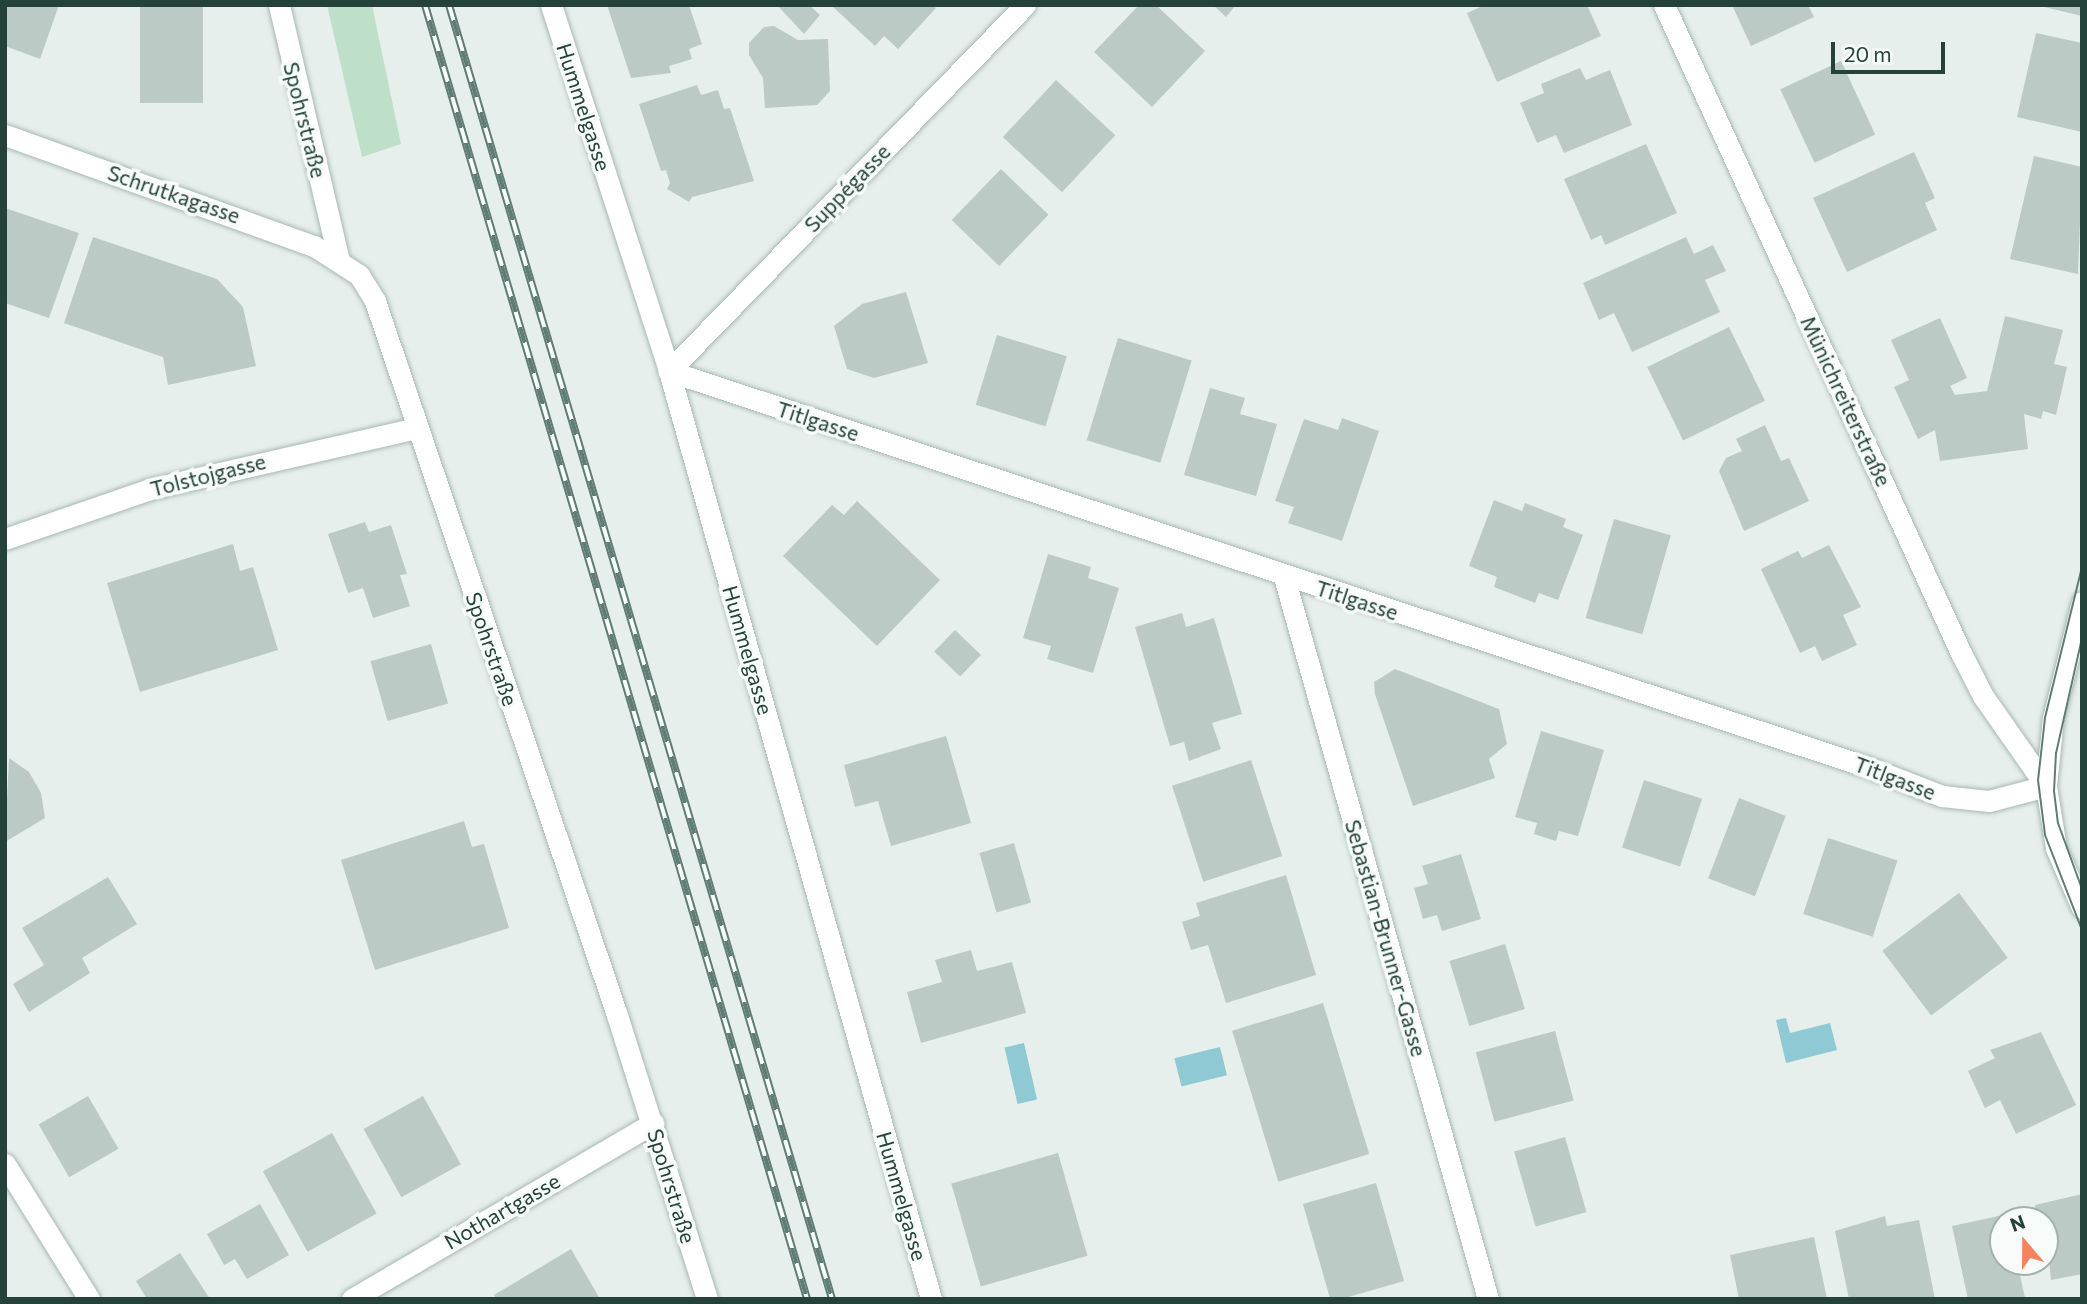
<!DOCTYPE html>
<meta charset="utf-8">
<style>
body{margin:0}
#map{position:relative;width:2087px;height:1304px;overflow:hidden;background:#e6efeb;font-family:Commissioner,sans-serif}
div>[style]{position:absolute}
.green>*{inset:0;background:#bfe0c8}
.water>*{inset:0;background:#8ec9d4;transform-origin:0 0}
.building>*{inset:0;background:#bbcac4;transform-origin:0 0}
.roads{filter:drop-shadow(0 0 2px #a8b8b2) drop-shadow(0 0 2px #a8b8b2)}
.street>*{height:21px;margin:-10.5px;padding:0 10.5px;transform-origin:10.5px;border-radius:10.5px;background:#fff}
.secondary>*{height:21px;margin:-10.5px;padding:0 10.5px;transform-origin:10.5px;border-radius:10.5px;background:#fff}
.tram>*{height:2px;margin:-1px;padding:0 1px;transform-origin:1px;border-radius:1px;background:#5f7d75}
.rail>*{height:8px;margin-top:-4px;transform-origin:0;background:repeating-linear-gradient(90deg,#f7fbf9 0 16px,#5f7d75 0 32px);box-sizing:border-box;border-block:2px solid #5f7d75}
span{translate:-50% -50%;white-space:nowrap;text-align:center;line-height:1.15;-webkit-text-stroke:7px #f7fbf9;paint-order:stroke}
.street-label{font-size:21px;color:#24423a}
.frame{position:absolute;inset:0;border:7px solid #24423a;pointer-events:none}
.north{position:absolute;left:1989px;top:1206px;width:70px;height:70px;box-sizing:border-box;background:#f7fbf9;border:2px solid #a3b1ad;border-radius:50%;rotate:340deg;font-size:19px;font-weight:700;line-height:28px;text-align:center;color:#24423a}
.north::after{content:'';display:block;margin:auto;width:24px;height:32px;background:#f4845f;clip-path:polygon(50% 0,100% 100%,50% 72%,0 100%)}
.scale{position:absolute;left:1831px;top:42px;width:114px;height:32px;box-sizing:border-box;border:4px solid #24423a;border-top:0;padding-left:9px;font-size:21px;line-height:24px;white-space:nowrap;color:#24423a;-webkit-text-stroke:5px #f7fbf9;paint-order:stroke}
</style>
<div id="map">
<div class="green">
<i style="clip-path:polygon(327px 5px,372px 5px,401px 144px,362px 157px)"></i>
</div>
<div class="water">
<i style="clip-path:polygon(1786px 1018px,1790px 1033px,1830px 1023px,1837px 1050px,1786px 1063px,1776px 1020px)"></i>
<i style="left:1024px;top:1043px;width:58px;height:20px;rotate:77deg"></i>
<i style="left:1220px;top:1047px;width:29px;height:47px;rotate:76deg"></i>
</div>
<div class="building">
<i style="clip-path:polygon(5px 5px,59px 5px,40px 59px,5px 46px)"></i>
<i style="left:140px;top:5px;width:63px;height:98px"></i>
<i style="clip-path:polygon(607px 5px,689px 5px,702px 44px,689px 49px,692px 59px,669px 66px,671px 73px,631px 78px)"></i>
<i style="clip-path:polygon(777px 5px,809px 5px,820px 15px,804px 34px)"></i>
<i style="clip-path:polygon(831px 5px,933px 5px,936px 8px,898px 49px,884px 36px,875px 46px)"></i>
<i style="clip-path:polygon(1139px 5px,1156px 5px,1205px 51px,1152px 107px,1094px 52px)"></i>
<i style="clip-path:polygon(1213px 5px,1236px 5px,1226px 17px)"></i>
<i style="clip-path:polygon(1485px 5px,1587px 5px,1601px 36px,1497px 82px,1467px 13px)"></i>
<i style="clip-path:polygon(1732px 5px,1808px 5px,1814px 17px,1751px 46px)"></i>
<i style="clip-path:polygon(2040px 5px,2082px 5px,2082px 16px,2040px 6px)"></i>
<i style="clip-path:polygon(774px 26px,798px 40px,828px 39px,830px 91px,817px 105px,765px 108px,763px 78px,749px 55px,749px 43px,764px 27px)"></i>
<i style="clip-path:polygon(2036px 33px,2082px 43px,2082px 132px,2017px 117px)"></i>
<i style="left:1841px;top:61px;width:81px;height:67px;rotate:65deg"></i>
<i style="clip-path:polygon(1580px 68px,1586px 80px,1610px 70px,1632px 125px,1564px 153px,1556px 135px,1537px 143px,1520px 103px,1544px 93px,1541px 84px)"></i>
<i style="left:1056px;top:80px;width:81px;height:78px;rotate:43deg"></i>
<i style="clip-path:polygon(697px 85px,701px 95px,718px 90px,724px 109px,730px 108px,754px 181px,692px 197px,689px 202px,667px 189px,670px 183px,666px 170px,661px 171px,639px 104px)"></i>
<i style="clip-path:polygon(1646px 144px,1677px 213px,1605px 245px,1601px 235px,1591px 240px,1564px 179px)"></i>
<i style="clip-path:polygon(1914px 152px,1935px 198px,1925px 203px,1937px 230px,1847px 272px,1813px 198px)"></i>
<i style="clip-path:polygon(2034px 156px,2082px 167px,2078px 274px,2010px 259px)"></i>
<i style="left:1001px;top:169px;width:66px;height:71px;rotate:44deg"></i>
<i style="clip-path:polygon(5px 208px,79px 233px,49px 318px,5px 303px)"></i>
<i style="clip-path:polygon(93px 237px,217px 279px,243px 307px,256px 366px,168px 385px,163px 357px,64px 323px)"></i>
<i style="clip-path:polygon(1686px 237px,1694px 254px,1713px 245px,1726px 271px,1705px 280px,1720px 312px,1632px 352px,1614px 313px,1599px 320px,1583px 283px)"></i>
<i style="clip-path:polygon(906px 292px,928px 363px,874px 378px,847px 369px,834px 326px,862px 304px)"></i>
<i style="clip-path:polygon(2005px 316px,2063px 330px,2054px 364px,2067px 367px,2056px 415px,2043px 411px,2041px 419px,2024px 414px,2028px 449px,1940px 461px,1935px 430px,1918px 439px,1894px 387px,1909px 380px,1891px 340px,1940px 318px,1967px 378px,1950px 386px,1955px 395px,1987px 391px)"></i>
<i style="left:1729px;top:327px;width:82px;height:91px;rotate:64deg"></i>
<i style="left:997px;top:335px;width:73px;height:73px;rotate:17deg"></i>
<i style="left:1118px;top:338px;width:77px;height:107px;rotate:17deg"></i>
<i style="clip-path:polygon(1210px 388px,1245px 398px,1240px 414px,1277px 424px,1256px 496px,1184px 475px)"></i>
<i style="clip-path:polygon(1342px 418px,1379px 431px,1342px 541px,1288px 523px,1294px 507px,1275px 501px,1304px 419px,1338px 430px)"></i>
<i style="clip-path:polygon(1765px 425px,1781px 461px,1789px 458px,1809px 501px,1744px 531px,1719px 471px,1726px 458px,1742px 451px,1736px 439px)"></i>
<i style="clip-path:polygon(1494px 500px,1522px 511px,1525px 503px,1566px 519px,1563px 527px,1583px 535px,1558px 600px,1539px 593px,1535px 603px,1494px 587px,1497px 577px,1469px 566px)"></i>
<i style="clip-path:polygon(857px 501px,940px 580px,877px 646px,783px 556px,832px 505px,844px 515px)"></i>
<i style="left:1614px;top:519px;width:59px;height:103px;rotate:16deg"></i>
<i style="clip-path:polygon(365px 522px,369px 532px,391px 525px,407px 574px,400px 575px,410px 606px,373px 618px,363px 588px,348px 593px,328px 534px)"></i>
<i style="clip-path:polygon(233px 544px,240px 571px,253px 567px,278px 650px,140px 692px,107px 583px)"></i>
<i style="clip-path:polygon(1829px 545px,1861px 607px,1843px 615px,1857px 645px,1822px 661px,1815px 646px,1800px 653px,1761px 569px,1798px 551px,1802px 558px)"></i>
<i style="clip-path:polygon(1048px 554px,1091px 567px,1088px 578px,1119px 588px,1093px 673px,1047px 659px,1051px 646px,1023px 638px)"></i>
<i style="clip-path:polygon(1182px 613px,1186px 627px,1214px 618px,1242px 714px,1212px 723px,1221px 749px,1189px 761px,1184px 742px,1170px 746px,1135px 627px)"></i>
<i style="left:955px;top:630px;width:36px;height:30px;rotate:44deg"></i>
<i style="left:431px;top:644px;width:62px;height:63px;rotate:74deg"></i>
<i style="clip-path:polygon(1395px 669px,1499px 709px,1507px 744px,1489px 759px,1495px 778px,1413px 806px,1375px 694px,1374px 682px)"></i>
<i style="clip-path:polygon(1541px 731px,1604px 750px,1578px 836px,1559px 831px,1556px 841px,1534px 834px,1537px 823px,1515px 817px)"></i>
<i style="clip-path:polygon(946px 736px,971px 823px,891px 846px,878px 801px,855px 807px,844px 765px)"></i>
<i style="clip-path:polygon(9px 758px,29px 772px,41px 793px,45px 818px,5px 842px)"></i>
<i style="left:1251px;top:760px;width:101px;height:83px;rotate:72deg"></i>
<i style="left:1644px;top:780px;width:61px;height:71px;rotate:18deg"></i>
<i style="left:1739px;top:798px;width:50px;height:86px;rotate:21deg"></i>
<i style="clip-path:polygon(464px 821px,472px 847px,484px 844px,509px 928px,375px 970px,341px 860px)"></i>
<i style="left:1828px;top:838px;width:73px;height:80px;rotate:18deg"></i>
<i style="left:1014px;top:843px;width:62px;height:36px;rotate:74deg"></i>
<i style="clip-path:polygon(1461px 854px,1481px 919px,1442px 931px,1437px 915px,1423px 919px,1414px 888px,1428px 884px,1422px 866px)"></i>
<i style="clip-path:polygon(1286px 875px,1316px 975px,1226px 1003px,1208px 945px,1191px 950px,1182px 922px,1200px 916px,1196px 903px)"></i>
<i style="clip-path:polygon(108px 877px,137px 924px,82px 958px,90px 973px,29px 1012px,13px 984px,44px 965px,22px 928px)"></i>
<i style="left:1959px;top:893px;width:81px;height:96px;rotate:53deg"></i>
<i style="left:1505px;top:944px;width:68px;height:58px;rotate:73deg"></i>
<i style="clip-path:polygon(971px 950px,977px 971px,1012px 962px,1026px 1013px,921px 1043px,907px 992px,942px 982px,935px 960px)"></i>
<i style="left:1323px;top:1003px;width:158px;height:95px;rotate:73deg"></i>
<i style="left:1555px;top:1031px;width:72px;height:82px;rotate:75deg"></i>
<i style="clip-path:polygon(2041px 1032px,2076px 1105px,2016px 1134px,2000px 1100px,1985px 1108px,1968px 1071px,1995px 1058px,1990px 1050px)"></i>
<i style="left:88px;top:1096px;width:61px;height:57px;rotate:60deg"></i>
<i style="left:423px;top:1096px;width:78px;height:68px;rotate:61deg"></i>
<i style="left:332px;top:1133px;width:92px;height:79px;rotate:61deg"></i>
<i style="left:1565px;top:1137px;width:78px;height:53px;rotate:74deg"></i>
<i style="left:1058px;top:1153px;width:107px;height:111px;rotate:74deg"></i>
<i style="left:1376px;top:1183px;width:102px;height:76px;rotate:74deg"></i>
<i style="clip-path:polygon(2082px 1194px,2082px 1274px,2051px 1280px,2045px 1220px,2038px 1220px,2035px 1205px)"></i>
<i style="clip-path:polygon(260px 1204px,289px 1255px,247px 1279px,235px 1259px,224px 1265px,207px 1234px)"></i>
<i style="clip-path:polygon(2008px 1214px,2003px 1262px,2017px 1262px,2025px 1298px,1968px 1299px,1952px 1226px)"></i>
<i style="clip-path:polygon(1885px 1216px,1887px 1226px,1919px 1220px,1935px 1299px,1849px 1299px,1835px 1231px)"></i>
<i style="clip-path:polygon(1814px 1237px,1827px 1299px,1739px 1299px,1730px 1255px)"></i>
<i style="clip-path:polygon(571px 1249px,600px 1299px,496px 1299px,494px 1295px)"></i>
<i style="clip-path:polygon(180px 1253px,210px 1299px,147px 1299px,136px 1281px)"></i>
</div>
<div class="roads">
<div class="street">
<i style="left:279px;top:5px;width:263px;rotate:76.8deg"></i>
<i style="left:551px;top:5px;width:385px;rotate:72.1deg"></i>
<i style="left:669px;top:371px;width:964px;rotate:74.23deg"></i>
<i style="left:1025px;top:5px;width:511px;rotate:134.21deg"></i>
<i style="left:669px;top:371px;width:1260px;rotate:18.28deg"></i>
<i style="left:1865px;top:766px;width:83px;rotate:21.3deg"></i>
<i style="left:1942px;top:796px;width:47px;rotate:6.1deg"></i>
<i style="left:1989px;top:801px;width:59px;rotate:-14.7deg"></i>
<i style="left:5px;top:539px;width:153px;rotate:-19deg"></i>
<i style="left:150px;top:489px;width:273px;rotate:-12.9deg"></i>
<i style="left:1284px;top:577px;width:750px;rotate:74.22deg"></i>
<i style="left:5px;top:1164px;width:159px;rotate:58.1deg"></i>
<i style="left:352px;top:1299px;width:349px;rotate:-30.3deg"></i>
</div>
<div class="secondary">
<i style="left:1664px;top:5px;width:713px;rotate:65.38deg"></i>
<i style="left:1961px;top:653px;width:48px;rotate:62.9deg"></i>
<i style="left:1983px;top:696px;width:110px;rotate:55deg"></i>
<i style="left:5px;top:135px;width:328px;rotate:19.8deg"></i>
<i style="left:314px;top:246px;width:54px;rotate:32.8deg"></i>
<i style="left:359px;top:275px;width:31px;rotate:58deg"></i>
<i style="left:375px;top:301px;width:751px;rotate:71.28deg"></i>
<i style="left:616px;top:1012px;width:301px;rotate:72.4deg"></i>
<i style="left:2082px;top:602px;width:120px;rotate:104deg"></i>
<i style="left:2053px;top:718px;width:68px;rotate:95.9deg"></i>
<i style="left:2046px;top:786px;width:63px;rotate:80.8deg"></i>
<i style="left:2056px;top:848px;width:65px;rotate:66.6deg"></i>
</div>
</div>
<div class="tram">
<i style="left:2082px;top:567px;width:155px;rotate:103.8deg"></i>
<i style="left:2045px;top:718px;width:62px;rotate:96.4deg"></i>
<i style="left:2038px;top:780px;width:55px;rotate:82.7deg"></i>
<i style="left:2045px;top:835px;width:102px;rotate:68.7deg"></i>
<i style="left:2082px;top:638px;width:118px;rotate:102.7deg"></i>
<i style="left:2056px;top:753px;width:38px;rotate:93deg"></i>
<i style="left:2054px;top:791px;width:32px;rotate:83deg"></i>
<i style="left:2058px;top:823px;width:70px;rotate:70deg"></i>
</div>
<div class="rail">
<i style="left:425px;top:5px;width:1349px;rotate:73.55deg"></i>
<i style="left:449px;top:5px;width:1349px;rotate:73.51deg"></i>
</div>
<div class="street-label">
<span style="left:584px;top:107px;rotate:72deg">Hummelgasse</span>
<span style="left:305px;top:120px;rotate:76deg">Spohrstraße</span>
<span style="left:847px;top:188px;rotate:-46deg">Suppégasse</span>
<span style="left:174px;top:194px;rotate:19deg">Schrutkagasse</span>
<span style="left:1846px;top:401px;rotate:65deg">Münichreiterstraße</span>
<span style="left:818px;top:421px;rotate:18deg">Titlgasse</span>
<span style="left:208px;top:475px;rotate:-14deg">Tolstojgasse</span>
<span style="left:1357px;top:600px;rotate:18deg">Titlgasse</span>
<span style="left:492px;top:649px;rotate:71deg">Spohrstraße</span>
<span style="left:748px;top:650px;rotate:74deg">Hummelgasse</span>
<span style="left:1895px;top:778px;rotate:21deg">Titlgasse</span>
<span style="left:1386px;top:938px;rotate:74deg">Sebastian-Brunner-Gasse</span>
<span style="left:672px;top:1186px;rotate:73deg">Spohrstraße</span>
<span style="left:902px;top:1196px;rotate:74deg">Hummelgasse</span>
<span style="left:502px;top:1211px;rotate:-30deg">Nothartgasse</span>
</div>
<div class="frame"></div>
<div class="north">N</div>
<div class="scale">20 m</div>
</div>
